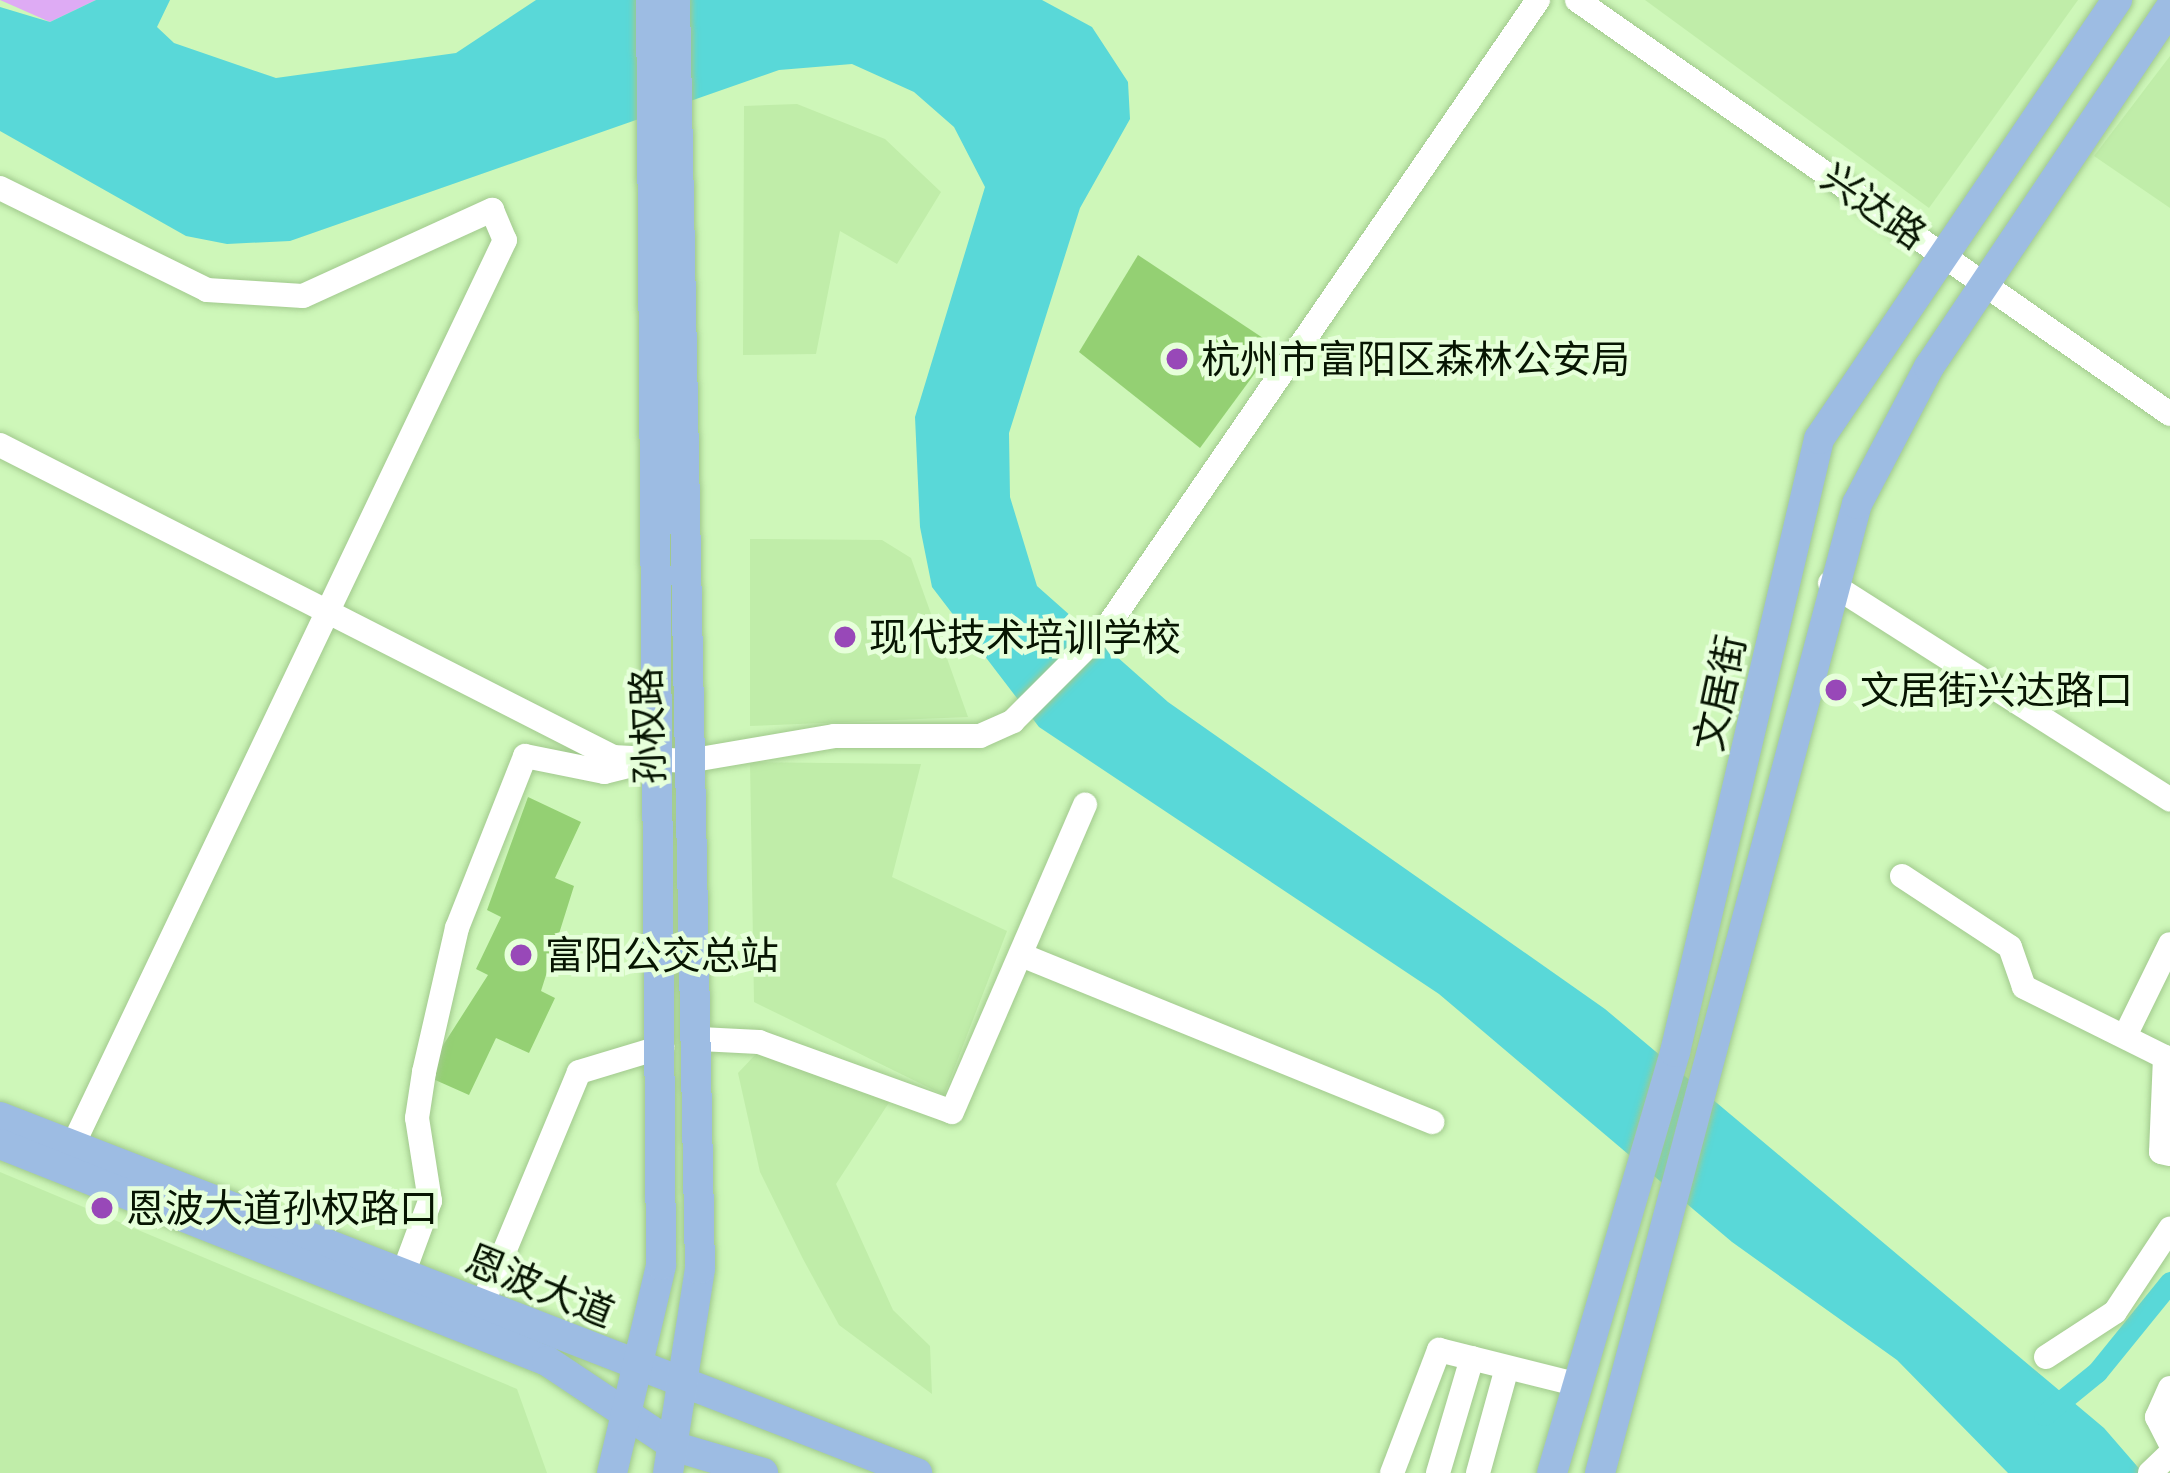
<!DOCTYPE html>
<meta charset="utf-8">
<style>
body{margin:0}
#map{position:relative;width:2170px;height:1473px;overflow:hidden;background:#cef7b9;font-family:Ubuntu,"Noto Sans SC",sans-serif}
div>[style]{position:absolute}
.built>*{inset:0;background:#c0eda9}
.green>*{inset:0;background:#deabf4}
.water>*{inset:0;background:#59d8d8}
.canal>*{height:21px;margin:-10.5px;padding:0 10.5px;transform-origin:10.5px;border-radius:10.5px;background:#59d8d8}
.building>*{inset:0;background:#94d073}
.roads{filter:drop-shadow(0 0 3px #a1c98d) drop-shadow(0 0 3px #a1c98d)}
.minor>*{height:24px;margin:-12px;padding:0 12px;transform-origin:12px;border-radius:12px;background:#fff}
.major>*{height:30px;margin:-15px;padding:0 15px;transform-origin:15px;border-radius:15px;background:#9dbce3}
.dots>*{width:33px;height:33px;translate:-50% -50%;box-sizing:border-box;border:6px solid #e6ffda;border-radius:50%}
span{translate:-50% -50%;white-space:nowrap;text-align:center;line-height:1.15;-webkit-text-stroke:9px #e6ffda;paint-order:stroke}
.street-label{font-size:39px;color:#071502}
.poi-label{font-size:39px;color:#071502}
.left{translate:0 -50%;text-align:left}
</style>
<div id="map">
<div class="built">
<i style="clip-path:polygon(1645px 0,2078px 0,1929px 208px)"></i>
<i style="clip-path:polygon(2170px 56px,2170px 208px,2094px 156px)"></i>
<i style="clip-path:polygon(797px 104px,885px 139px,941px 192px,897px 264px,840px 231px,816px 354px,743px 355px,744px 106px)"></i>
<i style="clip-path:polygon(750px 539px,882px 540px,911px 558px,968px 717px,750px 726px)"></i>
<i style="clip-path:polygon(750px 762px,921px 764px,892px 877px,1007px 931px,944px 1095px,754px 1002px)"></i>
<i style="clip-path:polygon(756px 1054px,890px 1101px,836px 1184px,893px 1310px,930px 1346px,932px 1394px,839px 1325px,803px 1259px,760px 1172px,738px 1073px)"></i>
<i style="clip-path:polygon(0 1172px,517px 1389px,547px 1473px,0 1473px)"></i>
</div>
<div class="green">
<i style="clip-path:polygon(0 0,96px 0,50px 22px)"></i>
</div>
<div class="water">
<i style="clip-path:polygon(96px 0,170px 0,157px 27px,174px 43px,276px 78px,456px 53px,536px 0,1042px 0,1092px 27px,1128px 82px,1130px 119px,1080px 208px,1009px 433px,1010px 497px,1037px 586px,1168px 702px,1605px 1009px,2104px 1428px,2143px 1473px,2008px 1473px,1897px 1360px,1732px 1242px,1439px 994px,1039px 727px,932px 587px,920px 527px,915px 417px,985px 187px,954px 127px,914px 92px,852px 64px,779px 70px,290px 241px,227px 244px,186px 236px,0 131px,0 7px,50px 22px)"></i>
</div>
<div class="canal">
<i style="left:2044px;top:1415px;width:68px;rotate:-39.1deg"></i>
<i style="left:2097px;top:1372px;width:116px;rotate:-51deg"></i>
</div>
<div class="building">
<i style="clip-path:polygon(1138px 255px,1275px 346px,1200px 448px,1079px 352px)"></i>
<i style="clip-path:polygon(528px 797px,581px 822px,555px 878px,574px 886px,541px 991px,555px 998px,529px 1053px,496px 1038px,469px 1095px,424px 1075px,488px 975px,476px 969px,501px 917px,487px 910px)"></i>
</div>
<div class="roads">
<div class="minor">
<i style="left:1577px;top:0;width:723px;rotate:34.92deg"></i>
<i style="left:0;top:188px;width:231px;rotate:26.2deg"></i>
<i style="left:207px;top:290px;width:96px;rotate:3.6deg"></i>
<i style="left:303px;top:296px;width:208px;rotate:-24.5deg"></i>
<i style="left:492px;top:210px;width:33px;rotate:67deg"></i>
<i style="left:505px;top:240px;width:1003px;rotate:115.52deg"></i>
<i style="left:0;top:445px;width:688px;rotate:26.97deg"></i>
<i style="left:613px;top:757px;width:75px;rotate:3.1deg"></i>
<i style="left:688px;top:761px;width:148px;rotate:-9.7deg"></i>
<i style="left:834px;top:736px;width:146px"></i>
<i style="left:980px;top:736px;width:36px;rotate:-24deg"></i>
<i style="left:1013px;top:721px;width:133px;rotate:-45deg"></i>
<i style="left:1107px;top:627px;width:761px;rotate:-55.5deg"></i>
<i style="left:1830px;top:583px;width:403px;rotate:32.5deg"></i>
<i style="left:1902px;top:876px;width:129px;rotate:33.3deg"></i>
<i style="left:2010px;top:947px;width:42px;rotate:70.7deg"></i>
<i style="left:2024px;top:987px;width:157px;rotate:26.4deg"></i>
<i style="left:2165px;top:1057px;width:95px;rotate:92.4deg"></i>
<i style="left:2161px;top:1152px;width:9px;rotate:13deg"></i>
<i style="left:1021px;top:955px;width:444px;rotate:22.1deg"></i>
<i style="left:2126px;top:1034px;width:100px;rotate:-63.9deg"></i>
<i style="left:700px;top:1039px;width:59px;rotate:2.9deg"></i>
<i style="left:759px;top:1042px;width:205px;rotate:19.9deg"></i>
<i style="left:952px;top:1112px;width:335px;rotate:-66.6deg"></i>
<i style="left:403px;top:1274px;width:78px;rotate:-69.7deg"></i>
<i style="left:430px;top:1201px;width:84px;rotate:-98.9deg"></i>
<i style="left:417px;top:1118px;width:47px;rotate:-81.3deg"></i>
<i style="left:424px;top:1072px;width:148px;rotate:-77.1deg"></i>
<i style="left:457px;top:928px;width:185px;rotate:-68.4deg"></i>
<i style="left:525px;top:756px;width:81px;rotate:11.4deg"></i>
<i style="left:604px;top:772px;width:34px;rotate:-14deg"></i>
<i style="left:482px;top:1305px;width:252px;rotate:-67.4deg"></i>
<i style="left:579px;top:1072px;width:87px;rotate:-16.8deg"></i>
<i style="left:2046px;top:1357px;width:82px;rotate:-33.1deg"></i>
<i style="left:2115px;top:1312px;width:100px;rotate:-56.5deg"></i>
<i style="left:2170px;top:1388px;width:32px;rotate:114deg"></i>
<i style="left:2157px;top:1417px;width:28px;rotate:63deg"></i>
<i style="left:1392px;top:1473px;width:132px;rotate:-69.1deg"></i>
<i style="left:1439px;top:1350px;width:140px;rotate:14deg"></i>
<i style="left:1438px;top:1473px;width:120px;rotate:-73.5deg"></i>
<i style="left:1478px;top:1473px;width:109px;rotate:-74.6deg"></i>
<i style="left:2150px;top:1473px;width:28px;rotate:-44deg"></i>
</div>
<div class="major">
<i style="left:0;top:1117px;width:984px;rotate:21.22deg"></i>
<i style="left:0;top:1144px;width:588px;rotate:21.64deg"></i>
<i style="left:547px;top:1361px;width:155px;rotate:33.7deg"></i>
<i style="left:676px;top:1447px;width:91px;rotate:16.6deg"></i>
<i style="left:612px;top:1473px;width:214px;rotate:-76.7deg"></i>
<i style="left:661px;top:1265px;width:1265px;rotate:-90.45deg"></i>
<i style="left:668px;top:1473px;width:206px;rotate:-81.1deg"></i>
<i style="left:700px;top:1269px;width:1269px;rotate:-91.13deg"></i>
<i style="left:1552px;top:1473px;width:439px;rotate:-73.7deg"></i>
<i style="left:1675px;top:1052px;width:630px;rotate:-76.78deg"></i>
<i style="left:1819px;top:439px;width:531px;rotate:-55.83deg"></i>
<i style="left:1600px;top:1473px;width:1003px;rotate:-75.15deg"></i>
<i style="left:1857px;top:504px;width:155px;rotate:-62.3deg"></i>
<i style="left:1929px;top:367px;width:432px;rotate:-56.1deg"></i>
</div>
</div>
<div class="dots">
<i style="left:1177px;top:359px;background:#9848b8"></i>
<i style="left:845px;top:637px;background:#9848b8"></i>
<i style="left:1836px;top:690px;background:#9848b8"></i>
<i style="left:521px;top:955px;background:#9848b8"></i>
<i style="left:102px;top:1208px;background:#9848b8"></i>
</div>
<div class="street-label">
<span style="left:1874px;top:206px;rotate:35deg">兴达路</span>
<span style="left:1720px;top:693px;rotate:-78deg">文居街</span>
<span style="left:648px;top:726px;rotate:-92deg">孙权路</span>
<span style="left:540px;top:1286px;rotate:22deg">恩波大道</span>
</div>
<div class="poi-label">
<span class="left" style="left:1201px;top:359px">杭州市富阳区森林公安局</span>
<span class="left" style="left:869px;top:637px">现代技术培训学校</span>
<span class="left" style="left:1860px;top:690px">文居街兴达路口</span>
<span class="left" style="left:545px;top:955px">富阳公交总站</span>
<span class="left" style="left:126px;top:1208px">恩波大道孙权路口</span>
</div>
</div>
